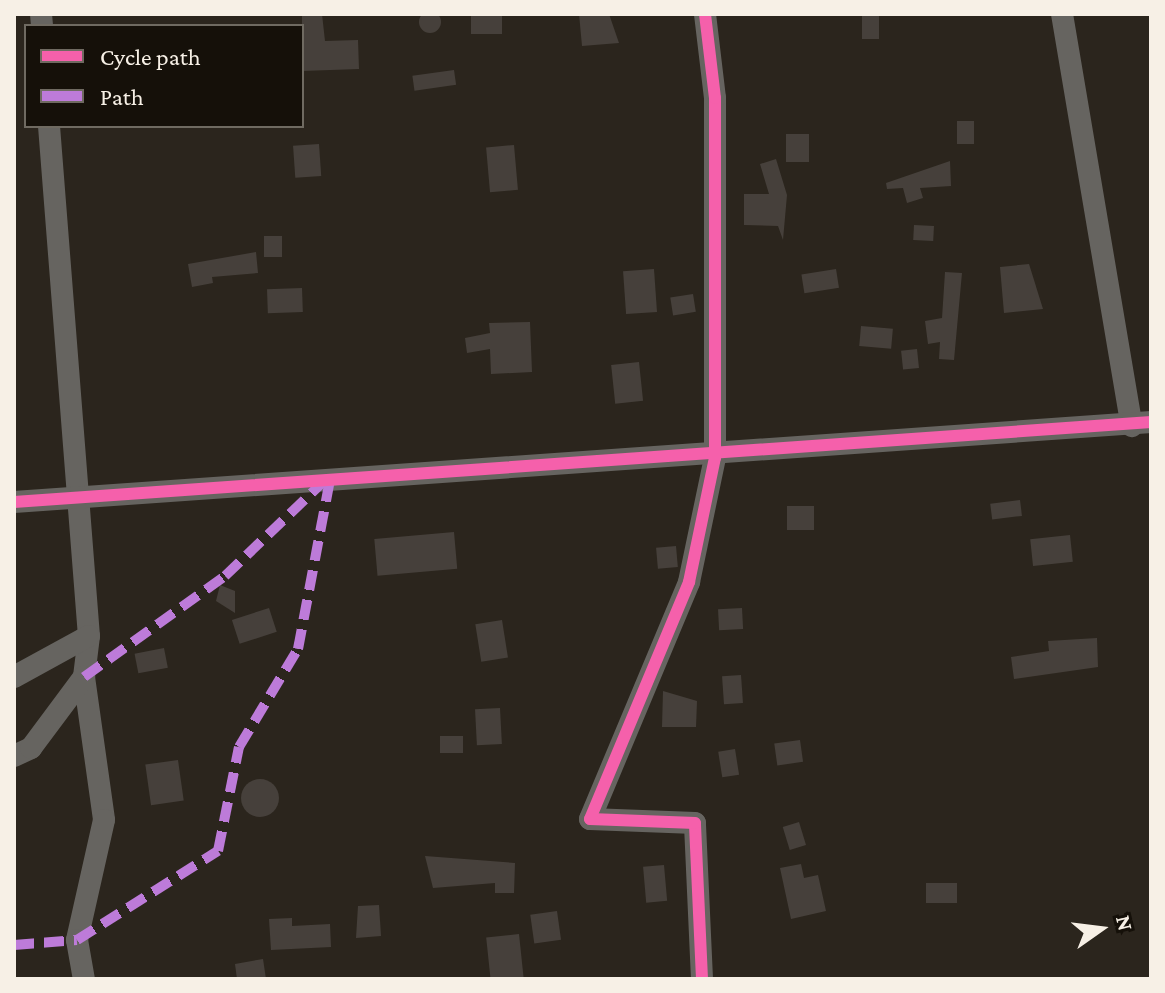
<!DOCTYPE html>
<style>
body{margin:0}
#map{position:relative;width:1165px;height:993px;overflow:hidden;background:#2b251d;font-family:"Crimson Pro",serif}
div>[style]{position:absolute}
.building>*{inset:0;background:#46403b;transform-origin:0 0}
.round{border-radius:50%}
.minor>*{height:22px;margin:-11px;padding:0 11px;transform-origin:11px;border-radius:11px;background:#666460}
.quiet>*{height:10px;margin-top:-5px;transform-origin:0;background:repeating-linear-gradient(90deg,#bd7bd9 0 20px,transparent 0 30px)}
.cycleway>*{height:12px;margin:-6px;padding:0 6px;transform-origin:6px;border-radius:6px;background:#f560ab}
span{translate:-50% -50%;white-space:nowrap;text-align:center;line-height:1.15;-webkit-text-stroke:6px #151009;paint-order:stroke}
.frame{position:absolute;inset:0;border:16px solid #f7f0e6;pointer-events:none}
.legend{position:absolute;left:24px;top:24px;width:280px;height:104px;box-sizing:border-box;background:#151009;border:2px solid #6f6a61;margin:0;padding:10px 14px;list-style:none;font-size:24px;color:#f7f0e6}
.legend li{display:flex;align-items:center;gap:16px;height:40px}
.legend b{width:40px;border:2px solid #6f6a61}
.north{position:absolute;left:1061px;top:889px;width:80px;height:80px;-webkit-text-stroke:6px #151009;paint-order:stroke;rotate:76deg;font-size:22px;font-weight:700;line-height:32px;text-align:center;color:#f7f0e6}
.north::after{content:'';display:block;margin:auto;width:28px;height:36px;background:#f7f0e6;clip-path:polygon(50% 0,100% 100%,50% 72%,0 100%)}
</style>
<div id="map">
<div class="building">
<i class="round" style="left:419px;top:11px;width:22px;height:22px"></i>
<i style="clip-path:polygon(302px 14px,322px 14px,325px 41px,358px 40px,359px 69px,302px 71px)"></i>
<i style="left:471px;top:14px;width:31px;height:20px"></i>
<i style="clip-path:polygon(579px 14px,609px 14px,619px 43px,582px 46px)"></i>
<i style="left:862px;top:14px;width:17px;height:25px"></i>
<i style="left:454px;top:70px;width:15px;height:42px;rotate:82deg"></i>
<i style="left:957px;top:121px;width:17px;height:23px"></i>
<i style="left:786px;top:134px;width:23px;height:28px"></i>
<i style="left:319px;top:144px;width:32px;height:26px;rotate:86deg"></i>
<i style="left:514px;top:145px;width:45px;height:28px;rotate:85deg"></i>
<i style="clip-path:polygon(776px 159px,787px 195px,783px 240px,778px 226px,744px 225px,744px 194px,769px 194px,760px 164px)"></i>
<i style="clip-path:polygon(950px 161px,951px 186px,920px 188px,923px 198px,907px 203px,903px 188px,887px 189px,886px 183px)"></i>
<i style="left:914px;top:225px;width:20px;height:15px;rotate:3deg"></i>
<i style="left:264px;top:236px;width:18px;height:21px"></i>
<i style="clip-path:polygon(256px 252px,258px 273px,212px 277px,213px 283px,192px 287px,188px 264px)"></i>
<i style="clip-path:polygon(1029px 264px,1043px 309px,1004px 313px,1000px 267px)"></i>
<i style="left:654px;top:269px;width:43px;height:31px;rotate:86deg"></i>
<i style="left:836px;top:269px;width:19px;height:35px;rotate:81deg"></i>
<i style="clip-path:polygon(945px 272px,962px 273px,954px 360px,939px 359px,940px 342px,928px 344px,925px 321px,942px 318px)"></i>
<i style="left:302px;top:288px;width:24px;height:35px;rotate:88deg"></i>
<i style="left:693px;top:294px;width:18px;height:23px;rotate:81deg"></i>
<i style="clip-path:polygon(530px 322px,532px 372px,491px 374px,490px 349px,467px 353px,465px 338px,490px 333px,489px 323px)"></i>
<i style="left:861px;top:326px;width:32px;height:20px;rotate:5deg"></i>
<i style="left:917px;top:349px;width:19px;height:16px;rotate:84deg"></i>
<i style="left:639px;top:362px;width:39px;height:28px;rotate:84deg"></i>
<i style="left:1020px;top:500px;width:16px;height:30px;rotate:83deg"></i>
<i style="left:814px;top:506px;width:24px;height:27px;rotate:90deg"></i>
<i style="left:454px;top:532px;width:37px;height:80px;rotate:85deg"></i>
<i style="left:1070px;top:535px;width:27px;height:40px;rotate:84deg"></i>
<i style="left:676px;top:546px;width:21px;height:20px;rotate:85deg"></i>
<i style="clip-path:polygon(220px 585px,235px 591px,235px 613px,216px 601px)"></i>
<i style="left:269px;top:608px;width:25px;height:39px;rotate:72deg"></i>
<i style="left:742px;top:608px;width:21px;height:24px;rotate:87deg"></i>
<i style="left:502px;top:620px;width:38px;height:27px;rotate:81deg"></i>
<i style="clip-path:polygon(1097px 638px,1098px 667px,1014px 679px,1011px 657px,1049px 651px,1048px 641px)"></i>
<i style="left:164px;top:648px;width:20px;height:30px;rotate:79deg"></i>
<i style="left:741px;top:675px;width:28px;height:19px;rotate:86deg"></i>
<i style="clip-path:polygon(663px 691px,697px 701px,696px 727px,662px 727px)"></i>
<i style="left:500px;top:708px;width:36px;height:25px;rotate:87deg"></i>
<i style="left:440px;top:736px;width:23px;height:17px"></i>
<i style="left:800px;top:740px;width:22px;height:26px;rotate:82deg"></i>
<i style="left:735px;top:749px;width:26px;height:17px;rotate:81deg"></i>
<i style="left:178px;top:760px;width:41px;height:33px;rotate:82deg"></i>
<i class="round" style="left:241px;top:779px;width:38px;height:38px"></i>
<i style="left:799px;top:822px;width:24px;height:17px;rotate:73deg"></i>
<i style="clip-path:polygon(425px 856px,515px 863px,514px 893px,495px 893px,495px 883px,433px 888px)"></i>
<i style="clip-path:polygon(801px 864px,804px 878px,818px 875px,826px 911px,791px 919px,780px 868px)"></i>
<i style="left:664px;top:865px;width:36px;height:21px;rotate:85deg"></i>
<i style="left:926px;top:883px;width:31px;height:20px"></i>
<i style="clip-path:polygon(379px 905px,381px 936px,356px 938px,358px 906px)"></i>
<i style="left:557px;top:911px;width:29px;height:27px;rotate:82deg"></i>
<i style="clip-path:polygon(292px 918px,292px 926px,330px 924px,331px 947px,271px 950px,269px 919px)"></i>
<i style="left:519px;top:934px;width:45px;height:33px;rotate:84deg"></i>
<i style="clip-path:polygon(263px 959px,266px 979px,237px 979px,235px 964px)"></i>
</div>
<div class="minor">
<i style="left:41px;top:14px;width:12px;rotate:85deg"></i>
<i style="left:1062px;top:14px;width:418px;rotate:80.4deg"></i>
<i style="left:49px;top:126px;width:512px;rotate:85.52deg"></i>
<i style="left:89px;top:636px;width:41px;rotate:97deg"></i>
<i style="left:84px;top:677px;width:144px;rotate:82deg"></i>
<i style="left:104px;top:820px;width:123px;rotate:102.7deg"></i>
<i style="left:77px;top:940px;width:40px;rotate:80deg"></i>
<i style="left:14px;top:502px;width:1140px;rotate:-4.02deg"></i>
<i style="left:14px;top:677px;width:85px;rotate:-28.7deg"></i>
<i style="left:14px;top:756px;width:19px;rotate:-25deg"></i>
<i style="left:31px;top:748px;width:89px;rotate:-53.3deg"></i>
<i style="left:702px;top:979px;width:156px;rotate:-92.6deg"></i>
<i style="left:695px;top:823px;width:105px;rotate:-177.8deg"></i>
<i style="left:590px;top:819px;width:257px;rotate:-67.3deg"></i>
<i style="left:689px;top:582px;width:127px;rotate:-78.2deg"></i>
<i style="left:715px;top:458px;width:360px;rotate:-90deg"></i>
<i style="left:715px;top:98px;width:85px;rotate:-96.8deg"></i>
</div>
<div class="quiet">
<i style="left:84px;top:677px;width:173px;rotate:-35.6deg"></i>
<i style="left:225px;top:576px;width:134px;rotate:-43.8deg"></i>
<i style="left:14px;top:945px;width:63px;rotate:-4.5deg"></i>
<i style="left:77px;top:940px;width:167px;rotate:-32.3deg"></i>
<i style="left:218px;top:851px;width:106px;rotate:-78.6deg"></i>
<i style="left:239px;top:747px;width:114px;rotate:-59deg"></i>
<i style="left:298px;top:649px;width:177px;rotate:-79.3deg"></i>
</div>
<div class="cycleway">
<i style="left:14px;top:502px;width:1140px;rotate:-4.02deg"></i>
<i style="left:702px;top:979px;width:156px;rotate:-92.6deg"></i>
<i style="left:695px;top:823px;width:105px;rotate:-177.8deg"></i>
<i style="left:590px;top:819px;width:257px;rotate:-67.3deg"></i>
<i style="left:689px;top:582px;width:127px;rotate:-78.2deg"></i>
<i style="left:715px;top:458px;width:360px;rotate:-90deg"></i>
<i style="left:715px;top:98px;width:85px;rotate:-96.8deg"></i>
</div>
<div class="frame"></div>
<ul class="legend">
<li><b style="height:10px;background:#f560ab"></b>Cycle path</li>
<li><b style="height:10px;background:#bd7bd9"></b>Path</li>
</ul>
<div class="north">N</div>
</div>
